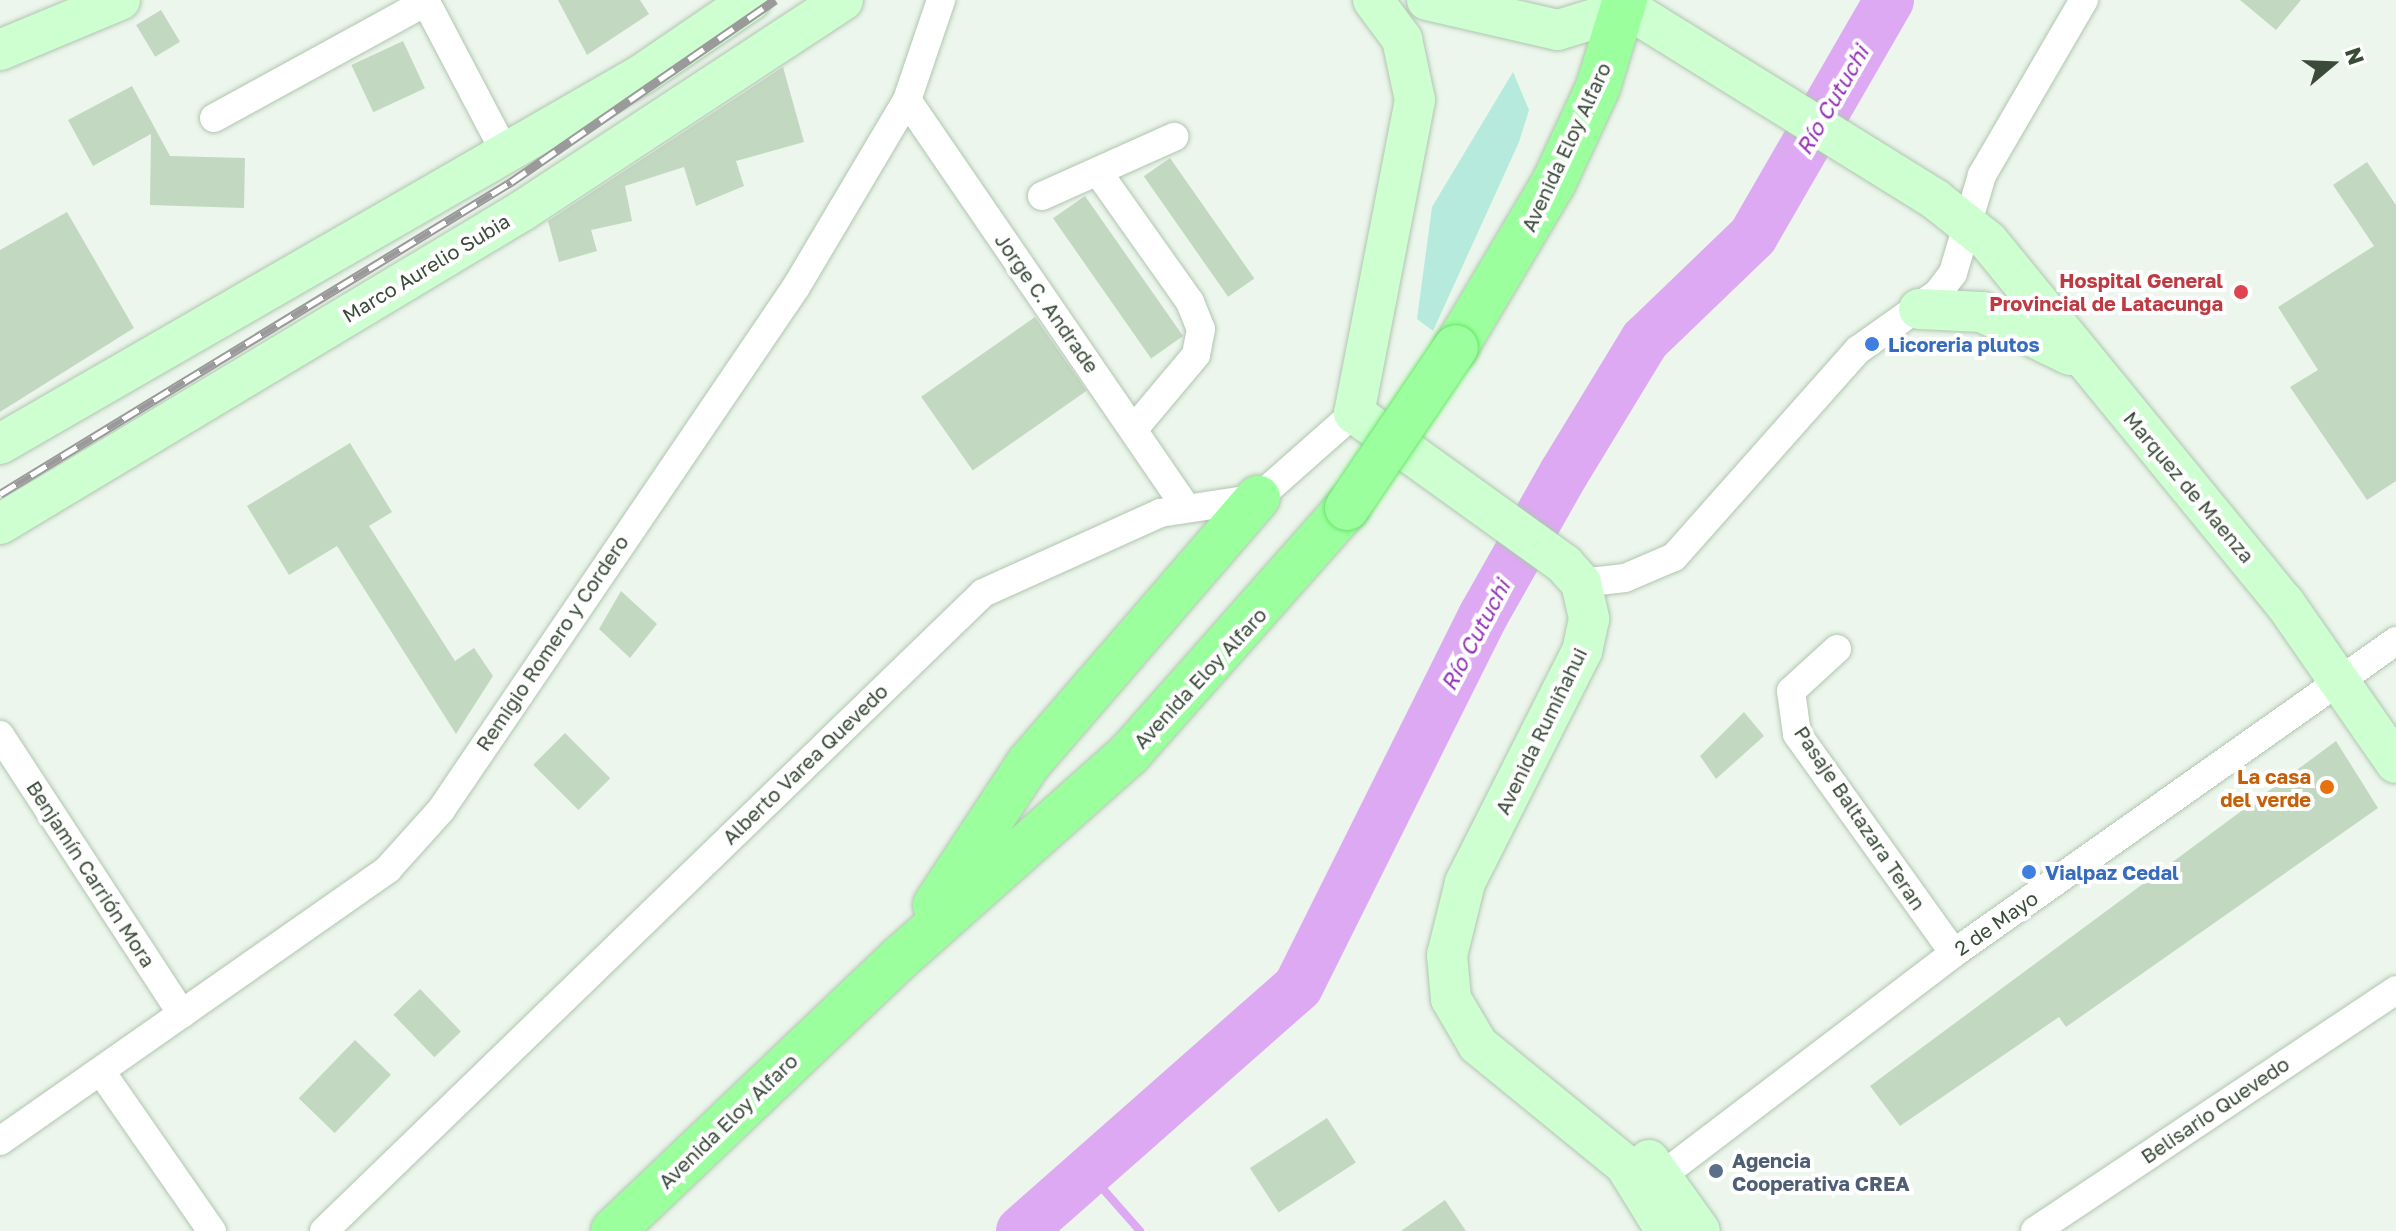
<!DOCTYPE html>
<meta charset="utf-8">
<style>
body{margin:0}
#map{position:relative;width:2396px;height:1231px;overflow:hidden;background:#ecf6ec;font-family:"Golos Text",sans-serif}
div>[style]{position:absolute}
.green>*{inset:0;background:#b5eadd}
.stream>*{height:8px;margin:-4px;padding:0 4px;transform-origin:4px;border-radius:4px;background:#dda9f2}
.river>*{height:50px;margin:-25px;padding:0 25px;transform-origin:25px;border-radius:25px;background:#dda9f2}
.building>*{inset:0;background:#c3d8c1;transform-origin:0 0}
.roads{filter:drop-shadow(0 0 2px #b1c5b1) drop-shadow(0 0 2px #b1c5b1)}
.street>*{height:28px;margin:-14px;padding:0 14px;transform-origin:14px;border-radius:14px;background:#fff}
.secondary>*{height:40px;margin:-20px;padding:0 20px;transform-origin:20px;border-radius:20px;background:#cdffd0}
.primary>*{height:44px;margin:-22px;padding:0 22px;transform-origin:22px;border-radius:22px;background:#9cff9e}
.rail>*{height:9px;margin-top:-4.5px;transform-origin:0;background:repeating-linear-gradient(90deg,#fff 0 18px,#9a9a9a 0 36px);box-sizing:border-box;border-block:2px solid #9a9a9a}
.bridges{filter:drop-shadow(0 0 2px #6ae56b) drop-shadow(0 0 2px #6ae56b)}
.primary-bridge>*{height:44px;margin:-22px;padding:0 22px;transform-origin:22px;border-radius:22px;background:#9cff9e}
.dots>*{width:22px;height:22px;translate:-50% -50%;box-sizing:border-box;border:4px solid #fff;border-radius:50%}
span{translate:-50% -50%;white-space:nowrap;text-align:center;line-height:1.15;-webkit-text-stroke:8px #fff;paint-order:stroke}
.street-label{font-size:20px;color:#3a4b39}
.health-label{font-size:20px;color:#be3a42;font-weight:700}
.right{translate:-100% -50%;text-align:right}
.shop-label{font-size:20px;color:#366cbe;font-weight:700}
.left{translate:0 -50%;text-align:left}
.food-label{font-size:20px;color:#c56008;font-weight:700}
.service-label{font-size:20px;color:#4e5e75;font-weight:700}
.water-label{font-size:22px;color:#942fb9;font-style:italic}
.north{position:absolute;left:2292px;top:24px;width:80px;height:80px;-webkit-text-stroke:6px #fff;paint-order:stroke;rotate:71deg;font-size:22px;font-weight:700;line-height:32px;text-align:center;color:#3a4b39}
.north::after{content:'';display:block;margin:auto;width:28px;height:36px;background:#3a4b39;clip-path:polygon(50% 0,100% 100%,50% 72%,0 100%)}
</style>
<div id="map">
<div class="green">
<i style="clip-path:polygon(1513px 72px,1529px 110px,1519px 142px,1433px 331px,1417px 319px,1432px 207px)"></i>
</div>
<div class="stream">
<i style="left:1088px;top:1172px;width:79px;rotate:48.6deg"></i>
</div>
<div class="river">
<i style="left:1021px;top:1231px;width:369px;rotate:-41.4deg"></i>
<i style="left:1298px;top:987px;width:415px;rotate:-63.5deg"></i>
<i style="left:1483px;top:616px;width:164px;rotate:-60.5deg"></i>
<i style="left:1564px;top:473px;width:156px;rotate:-58.7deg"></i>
<i style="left:1645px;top:340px;width:150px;rotate:-43.9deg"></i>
<i style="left:1753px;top:236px;width:272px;rotate:-60deg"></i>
</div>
<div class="building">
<i style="clip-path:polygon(558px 0,640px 0,649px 14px,587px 55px)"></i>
<i style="clip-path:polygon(2240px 0,2301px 0,2276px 30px)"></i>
<i style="left:161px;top:10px;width:37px;height:29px;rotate:59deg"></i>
<i style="left:403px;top:41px;width:52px;height:57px;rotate:65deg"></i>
<i style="clip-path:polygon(783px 67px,804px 142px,736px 161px,744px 186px,696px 206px,684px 167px,625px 186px,632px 221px,591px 230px,597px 251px,559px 262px,548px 221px)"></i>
<i style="clip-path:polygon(132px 86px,170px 156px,245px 158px,244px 208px,150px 205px,151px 134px,93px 166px,68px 120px)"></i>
<i style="left:1170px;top:158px;width:147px;height:32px;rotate:55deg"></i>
<i style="clip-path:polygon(2367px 162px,2396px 205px,2396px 481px,2367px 500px,2290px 387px,2318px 370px,2278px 307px,2374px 246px,2333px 185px)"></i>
<i style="left:1085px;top:196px;width:171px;height:39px;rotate:55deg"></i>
<i style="clip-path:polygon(67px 212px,134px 328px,0 412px,0 250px)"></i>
<i style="left:1035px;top:317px;width:90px;height:139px;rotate:55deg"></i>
<i style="clip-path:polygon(350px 443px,392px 512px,369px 526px,455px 661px,474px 648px,493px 676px,456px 734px,337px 546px,289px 575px,247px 506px)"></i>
<i style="clip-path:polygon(621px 591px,657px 624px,630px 658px,599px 629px)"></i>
<i style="clip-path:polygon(1744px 712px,1764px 736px,1716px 779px,1700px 756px)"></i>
<i style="left:565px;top:733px;width:64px;height:45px;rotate:45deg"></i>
<i style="clip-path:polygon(2336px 741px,2378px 808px,2066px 1027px,2059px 1017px,1900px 1126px,1870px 1086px)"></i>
<i style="left:420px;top:989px;width:59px;height:37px;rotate:46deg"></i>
<i style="left:355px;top:1040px;width:50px;height:81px;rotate:44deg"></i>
<i style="left:1327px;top:1118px;width:53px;height:92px;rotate:57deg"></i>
<i style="clip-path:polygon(1445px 1200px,1466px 1231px,1401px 1231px)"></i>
</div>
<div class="roads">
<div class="street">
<i style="left:425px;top:0;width:174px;rotate:62.3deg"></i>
<i style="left:907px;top:100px;width:493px;rotate:55.6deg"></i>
<i style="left:214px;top:118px;width:242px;rotate:-28.7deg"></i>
<i style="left:1098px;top:172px;width:159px;rotate:54.7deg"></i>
<i style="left:1190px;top:302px;width:29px;rotate:68deg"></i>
<i style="left:1201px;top:329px;width:26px;rotate:101deg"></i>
<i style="left:1196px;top:355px;width:97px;rotate:130deg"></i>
<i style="left:1042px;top:196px;width:145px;rotate:-24.1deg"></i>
<i style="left:1581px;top:583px;width:44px;rotate:-6.5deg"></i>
<i style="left:1625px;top:578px;width:53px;rotate:-23.2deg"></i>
<i style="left:1674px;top:557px;width:277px;rotate:-48.4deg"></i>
<i style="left:1858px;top:350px;width:98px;rotate:-35.5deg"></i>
<i style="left:1938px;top:293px;width:25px;rotate:-53deg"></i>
<i style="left:1953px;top:273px;width:102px;rotate:-73.5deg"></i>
<i style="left:1982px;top:175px;width:203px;rotate:-59.8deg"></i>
<i style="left:1837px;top:649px;width:62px;rotate:137.6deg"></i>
<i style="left:1791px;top:691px;width:43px;rotate:82.1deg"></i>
<i style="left:1797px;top:734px;width:269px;rotate:54.4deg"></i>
<i style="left:0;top:735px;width:333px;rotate:56.9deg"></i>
<i style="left:102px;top:1073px;width:193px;rotate:55.2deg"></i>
<i style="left:0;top:1141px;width:474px;rotate:-35deg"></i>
<i style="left:388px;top:869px;width:79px;rotate:-48.1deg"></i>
<i style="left:441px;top:810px;width:632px;rotate:-55.83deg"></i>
<i style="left:796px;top:287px;width:217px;rotate:-59.3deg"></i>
<i style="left:907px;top:100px;width:106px;rotate:-71.2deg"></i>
<i style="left:1647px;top:1187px;width:386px;rotate:-37.3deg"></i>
<i style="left:1954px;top:953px;width:541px;rotate:-35.22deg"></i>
<i style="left:324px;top:1231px;width:917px;rotate:-44.07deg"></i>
<i style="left:983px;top:593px;width:194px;rotate:-24.3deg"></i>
<i style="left:1160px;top:513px;width:99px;rotate:-8.7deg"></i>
<i style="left:1258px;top:498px;width:128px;rotate:-41.5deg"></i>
<i style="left:2035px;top:1231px;width:434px;rotate:-33.7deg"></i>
</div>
<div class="secondary">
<i style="left:1373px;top:0;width:49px;rotate:53.4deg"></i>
<i style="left:1402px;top:39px;width:62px;rotate:78deg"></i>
<i style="left:1415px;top:100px;width:319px;rotate:101deg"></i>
<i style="left:1354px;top:413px;width:259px;rotate:35.7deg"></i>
<i style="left:1564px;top:564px;width:25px;rotate:48deg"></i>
<i style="left:1581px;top:583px;width:37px;rotate:77deg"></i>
<i style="left:1589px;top:619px;width:33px;rotate:102deg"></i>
<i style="left:1582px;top:651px;width:260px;rotate:116.8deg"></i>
<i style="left:1465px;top:883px;width:74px;rotate:104deg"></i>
<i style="left:1447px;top:955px;width:44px;rotate:84.8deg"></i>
<i style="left:1451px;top:999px;width:53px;rotate:59.6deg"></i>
<i style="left:1478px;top:1045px;width:190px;rotate:39.2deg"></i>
<i style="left:1625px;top:1165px;width:78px;rotate:58.2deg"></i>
<i style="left:1427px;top:0;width:134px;rotate:12.9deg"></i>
<i style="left:1558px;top:30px;width:68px;rotate:-17.1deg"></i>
<i style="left:1614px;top:0;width:379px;rotate:31.8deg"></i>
<i style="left:1936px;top:200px;width:66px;rotate:38.3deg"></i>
<i style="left:1988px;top:241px;width:467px;rotate:50.7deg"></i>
<i style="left:2284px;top:602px;width:196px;rotate:55.2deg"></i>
<i style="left:0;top:50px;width:130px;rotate:-22.6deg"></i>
<i style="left:1919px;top:309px;width:63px;rotate:2.7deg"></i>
<i style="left:1982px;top:312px;width:98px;rotate:26deg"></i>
<i style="left:0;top:444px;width:740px;rotate:-29.93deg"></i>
<i style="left:641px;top:75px;width:133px;rotate:-34.3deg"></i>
<i style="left:0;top:524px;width:609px;rotate:-30.95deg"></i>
<i style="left:522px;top:211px;width:384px;rotate:-33.3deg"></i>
<i style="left:1649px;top:1160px;width:87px;rotate:54.3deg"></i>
</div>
<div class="primary">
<i style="left:1456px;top:347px;width:192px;rotate:-59.3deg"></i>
<i style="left:1554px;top:182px;width:105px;rotate:-65.1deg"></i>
<i style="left:1598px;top:87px;width:91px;rotate:-72.8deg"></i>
<i style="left:935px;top:905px;width:169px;rotate:-56.6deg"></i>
<i style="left:1028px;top:764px;width:352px;rotate:-49.2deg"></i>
<i style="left:613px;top:1231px;width:398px;rotate:-43.6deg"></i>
<i style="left:901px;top:957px;width:305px;rotate:-41.7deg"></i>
<i style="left:1129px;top:754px;width:329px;rotate:-48.5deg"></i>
</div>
</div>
<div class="rail">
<i style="left:0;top:494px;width:599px;rotate:-31.41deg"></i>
<i style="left:511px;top:182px;width:321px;rotate:-34.6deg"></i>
</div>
<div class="bridges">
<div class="primary-bridge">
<i style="left:1347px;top:508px;width:194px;rotate:-55.9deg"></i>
</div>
</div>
<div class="dots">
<i style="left:2241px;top:292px;background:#e0444e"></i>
<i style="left:1872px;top:344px;background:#3f7fe0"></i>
<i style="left:2327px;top:787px;background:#e8710a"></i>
<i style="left:2029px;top:872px;background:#3f7fe0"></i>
<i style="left:1716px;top:1171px;background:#5c6f8a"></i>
</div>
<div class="street-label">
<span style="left:1566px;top:147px;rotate:-65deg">Avenida Eloy Alfaro</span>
<span style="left:426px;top:268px;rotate:-31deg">Marco Aurelio Subia</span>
<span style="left:1047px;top:303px;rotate:55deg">Jorge C. Andrade</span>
<span style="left:2189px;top:487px;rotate:50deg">Marquez de Maenza</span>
<span style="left:552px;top:643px;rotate:-56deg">Remigio Romero y Cordero</span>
<span style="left:1200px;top:678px;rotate:-47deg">Avenida Eloy Alfaro</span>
<span style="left:1541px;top:731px;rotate:-64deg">Avenida Rumiñahui</span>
<span style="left:805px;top:764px;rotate:-44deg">Alberto Varea Quevedo</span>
<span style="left:1860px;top:818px;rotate:56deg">Pasaje Baltazara Teran</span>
<span style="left:91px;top:874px;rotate:57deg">Benjamín Carrión Mora</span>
<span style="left:1996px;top:923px;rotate:-35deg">2 de Mayo</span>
<span style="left:2215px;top:1110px;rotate:-34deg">Belisario Quevedo</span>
<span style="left:728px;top:1121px;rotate:-44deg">Avenida Eloy Alfaro</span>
</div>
<div class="health-label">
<span class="right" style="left:2223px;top:292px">Hospital General<br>Provincial de Latacunga</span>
</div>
<div class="shop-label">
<span class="left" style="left:1888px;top:344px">Licoreria plutos</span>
<span class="left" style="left:2045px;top:872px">Vialpaz Cedal</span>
</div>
<div class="food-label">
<span class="right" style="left:2311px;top:788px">La casa<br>del verde</span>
</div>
<div class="service-label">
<span class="left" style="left:1732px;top:1172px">Agencia<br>Cooperativa CREA</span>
</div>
<div class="water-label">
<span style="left:1832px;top:100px;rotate:-60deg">Río Cutuchi</span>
<span style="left:1475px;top:635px;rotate:-62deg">Río Cutuchi</span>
</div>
<div class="north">N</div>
</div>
